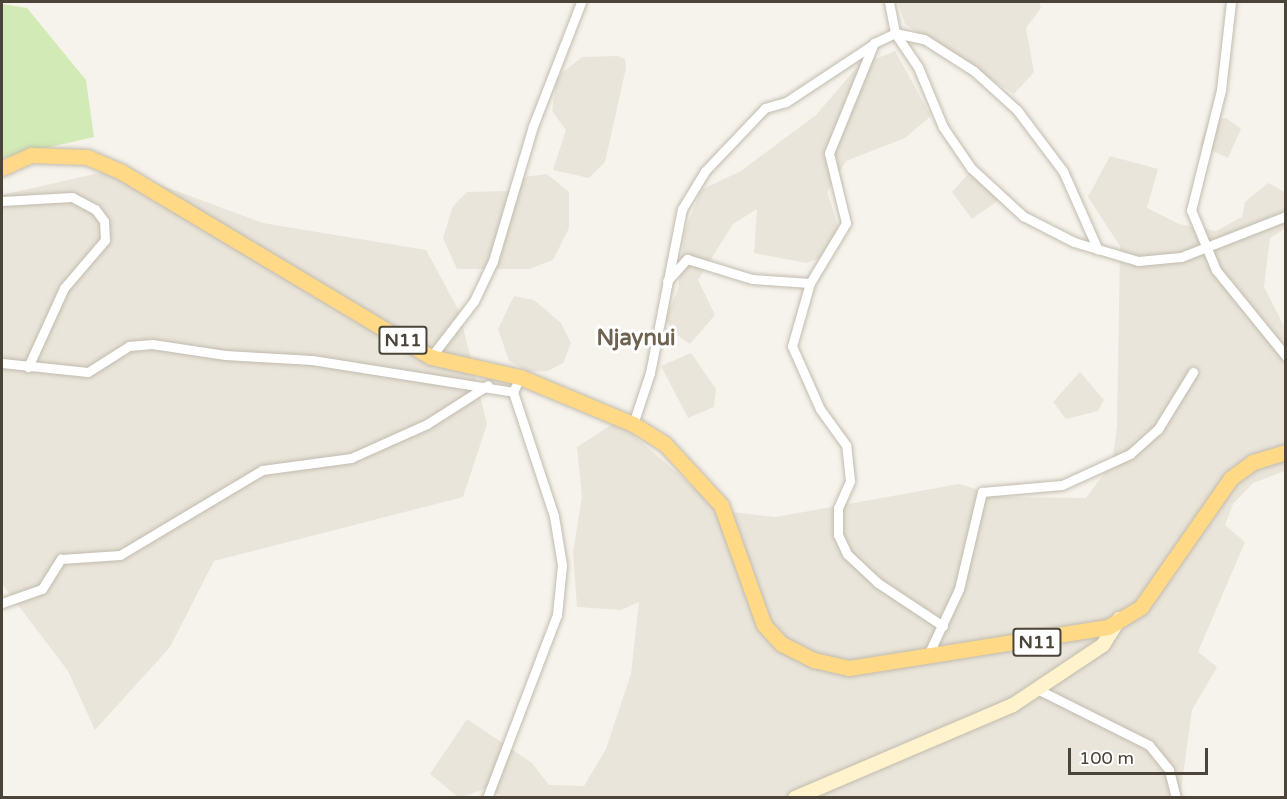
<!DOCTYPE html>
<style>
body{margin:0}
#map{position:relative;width:1287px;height:799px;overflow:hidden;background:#f6f3ec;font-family:"Varela Round",sans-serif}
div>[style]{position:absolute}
.residential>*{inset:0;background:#eae5da}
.green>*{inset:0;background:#d2eab5}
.roads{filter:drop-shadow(0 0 2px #c2bbae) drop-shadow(0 0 2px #c2bbae)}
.minor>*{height:9px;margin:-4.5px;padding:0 4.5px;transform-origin:4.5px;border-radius:4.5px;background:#fff}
.secondary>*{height:14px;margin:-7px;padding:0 7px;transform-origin:7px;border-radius:7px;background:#fff3cd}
.trunk>*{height:15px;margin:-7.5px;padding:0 7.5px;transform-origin:7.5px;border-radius:7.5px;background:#ffd985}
span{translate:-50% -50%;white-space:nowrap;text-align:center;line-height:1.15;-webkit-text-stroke:6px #fff;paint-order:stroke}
.shield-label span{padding:2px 4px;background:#fff;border:2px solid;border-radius:4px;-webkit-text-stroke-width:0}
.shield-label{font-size:18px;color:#4b4439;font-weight:700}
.quarter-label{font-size:22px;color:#6e6250;font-weight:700}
.frame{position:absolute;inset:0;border:3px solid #4b4439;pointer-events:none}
.scale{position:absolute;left:1068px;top:748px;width:140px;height:27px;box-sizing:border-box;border:3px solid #4b4439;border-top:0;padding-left:8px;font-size:18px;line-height:21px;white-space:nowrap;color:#4b4439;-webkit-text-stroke:4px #fff;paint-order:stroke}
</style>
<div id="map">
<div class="residential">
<i style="clip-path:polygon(898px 2px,1039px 2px,1041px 8px,1026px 28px,1034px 72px,1014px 94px,905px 24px)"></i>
<i style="clip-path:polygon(895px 51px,931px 116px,905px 138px,846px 161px,827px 192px,840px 232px,827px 256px,806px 263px,754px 253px,757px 209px,733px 224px,698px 280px,715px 315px,690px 344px,673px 332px,665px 318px,678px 290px,685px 230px,701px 190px,741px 171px,816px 115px,858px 66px)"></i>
<i style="clip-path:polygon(618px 56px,625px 59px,626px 68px,605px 162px,589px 178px,553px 170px,566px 130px,552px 111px,557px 77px,582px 57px)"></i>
<i style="clip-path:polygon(1226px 118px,1241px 129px,1228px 158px,1200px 145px,1208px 123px)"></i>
<i style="clip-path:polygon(1110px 156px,1158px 169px,1147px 208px,1179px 224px,1216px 231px,1242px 217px,1245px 202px,1268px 183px,1285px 192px,1285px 229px,1270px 238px,1264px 287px,1285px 328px,1285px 471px,1253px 483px,1233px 504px,1225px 525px,1245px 542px,1198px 652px,1217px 667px,1192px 710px,1180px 797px,502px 798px,490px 787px,459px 798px,430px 774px,467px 719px,532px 763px,549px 785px,584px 786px,606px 749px,631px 674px,639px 602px,621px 610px,577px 607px,573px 552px,582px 497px,577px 447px,617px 421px,721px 511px,776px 517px,959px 484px,1004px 497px,1086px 498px,1112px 463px,1117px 427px,1120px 246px,1088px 197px)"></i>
<i style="clip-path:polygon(117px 169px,263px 223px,426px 250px,459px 311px,487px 424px,463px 497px,214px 561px,170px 647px,95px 730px,68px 671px,2px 584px,2px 195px)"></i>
<i style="clip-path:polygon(969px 173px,999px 200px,972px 219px,952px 192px)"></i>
<i style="clip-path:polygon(547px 174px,569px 192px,569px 228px,553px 260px,529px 269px,457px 269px,443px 238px,453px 206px,467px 192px,509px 191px,524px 177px)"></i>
<i style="clip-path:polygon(514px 296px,534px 300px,561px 323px,571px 343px,563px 363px,548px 371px,529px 372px,509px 361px,498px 329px)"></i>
<i style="clip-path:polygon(691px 353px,716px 389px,714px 407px,688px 418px,661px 366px)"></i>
<i style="clip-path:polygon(1080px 372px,1104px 400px,1098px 411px,1066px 419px,1053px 402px)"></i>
</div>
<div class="green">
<i style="clip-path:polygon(2px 4px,27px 8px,86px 80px,94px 137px,2px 158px)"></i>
</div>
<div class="roads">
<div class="minor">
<i style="left:889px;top:2px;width:32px;rotate:79deg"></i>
<i style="left:895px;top:33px;width:41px;rotate:55.9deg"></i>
<i style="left:918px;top:67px;width:65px;rotate:67.4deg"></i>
<i style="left:943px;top:127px;width:50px;rotate:55.7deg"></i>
<i style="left:971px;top:168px;width:71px;rotate:42.7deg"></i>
<i style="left:1023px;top:216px;width:57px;rotate:27deg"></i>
<i style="left:1074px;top:242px;width:67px;rotate:16.5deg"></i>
<i style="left:1138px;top:261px;width:43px;rotate:-5.3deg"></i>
<i style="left:1181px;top:257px;width:113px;rotate:-21.3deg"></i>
<i style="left:1231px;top:2px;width:89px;rotate:96.5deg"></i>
<i style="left:1221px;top:90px;width:124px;rotate:104deg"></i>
<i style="left:1191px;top:210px;width:65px;rotate:67.4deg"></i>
<i style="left:1216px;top:270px;width:111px;rotate:50.9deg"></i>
<i style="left:2px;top:201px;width:70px;rotate:-3.3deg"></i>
<i style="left:72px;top:197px;width:26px;rotate:28deg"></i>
<i style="left:95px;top:209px;width:15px;rotate:53deg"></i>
<i style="left:104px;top:221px;width:19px;rotate:87deg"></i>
<i style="left:105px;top:240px;width:63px;rotate:130.5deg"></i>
<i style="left:64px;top:288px;width:87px;rotate:114.5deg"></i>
<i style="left:667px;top:281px;width:30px;rotate:-48deg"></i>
<i style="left:687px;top:259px;width:68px;rotate:17.1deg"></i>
<i style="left:752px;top:279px;width:58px;rotate:3.9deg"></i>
<i style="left:431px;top:357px;width:71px;rotate:-52.5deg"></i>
<i style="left:474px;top:301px;width:44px;rotate:-64.6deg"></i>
<i style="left:493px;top:261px;width:141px;rotate:-73.5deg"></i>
<i style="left:533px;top:126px;width:133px;rotate:-68.8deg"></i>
<i style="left:2px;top:363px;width:86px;rotate:6deg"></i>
<i style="left:88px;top:372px;width:49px;rotate:-32.4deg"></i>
<i style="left:129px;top:346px;width:23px;rotate:-5deg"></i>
<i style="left:152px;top:344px;width:74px;rotate:8.6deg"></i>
<i style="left:225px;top:355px;width:87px;rotate:3.3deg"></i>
<i style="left:312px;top:360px;width:204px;rotate:9deg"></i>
<i style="left:633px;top:424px;width:54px;rotate:-71.6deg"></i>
<i style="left:650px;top:373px;width:167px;rotate:-79deg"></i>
<i style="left:682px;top:209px;width:44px;rotate:-58.8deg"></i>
<i style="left:705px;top:171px;width:87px;rotate:-46.4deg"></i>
<i style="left:765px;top:108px;width:22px;rotate:-16deg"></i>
<i style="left:786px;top:102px;width:103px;rotate:-33.5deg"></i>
<i style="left:2px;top:603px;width:42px;rotate:-19.3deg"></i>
<i style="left:42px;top:589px;width:36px;rotate:-58deg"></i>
<i style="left:61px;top:559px;width:59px;rotate:-3.9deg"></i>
<i style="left:120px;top:555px;width:165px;rotate:-30.9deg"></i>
<i style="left:262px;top:470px;width:90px;rotate:-7.7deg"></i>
<i style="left:351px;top:458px;width:83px;rotate:-24.1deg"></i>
<i style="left:427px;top:424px;width:72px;rotate:-32.6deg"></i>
<i style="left:943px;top:626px;width:78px;rotate:-146.5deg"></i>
<i style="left:878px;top:583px;width:42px;rotate:-136.9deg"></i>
<i style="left:847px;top:554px;width:21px;rotate:-115deg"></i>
<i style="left:838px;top:535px;width:27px;rotate:-90deg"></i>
<i style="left:838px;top:508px;width:30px;rotate:-66deg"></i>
<i style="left:850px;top:481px;width:36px;rotate:-96deg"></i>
<i style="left:846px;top:445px;width:44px;rotate:-125.8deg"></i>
<i style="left:820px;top:409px;width:69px;rotate:-114deg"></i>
<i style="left:792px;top:346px;width:66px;rotate:-74.1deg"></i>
<i style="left:810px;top:283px;width:70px;rotate:-59deg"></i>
<i style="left:846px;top:223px;width:72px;rotate:-103.7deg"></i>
<i style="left:829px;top:153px;width:119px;rotate:-67.8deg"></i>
<i style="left:874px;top:43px;width:23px;rotate:-25deg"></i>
<i style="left:895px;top:33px;width:30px;rotate:12deg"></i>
<i style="left:924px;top:39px;width:59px;rotate:32.6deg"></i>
<i style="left:974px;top:71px;width:58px;rotate:42.2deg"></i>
<i style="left:1017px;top:110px;width:76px;rotate:53deg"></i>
<i style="left:1063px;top:171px;width:86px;rotate:66.1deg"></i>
<i style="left:928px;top:655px;width:73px;rotate:-64.8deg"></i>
<i style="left:959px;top:589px;width:100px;rotate:-76.7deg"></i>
<i style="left:982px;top:492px;width:80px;rotate:-5deg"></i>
<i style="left:1062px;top:485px;width:75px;rotate:-24.5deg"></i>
<i style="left:1130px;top:454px;width:38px;rotate:-42deg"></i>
<i style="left:1158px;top:429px;width:67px;rotate:-58.4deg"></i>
<i style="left:1039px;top:690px;width:123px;rotate:26.6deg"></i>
<i style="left:1149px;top:745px;width:32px;rotate:51deg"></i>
<i style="left:1169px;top:770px;width:29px;rotate:76deg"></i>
<i style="left:487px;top:798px;width:196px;rotate:-69.1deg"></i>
<i style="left:557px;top:615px;width:50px;rotate:-84.3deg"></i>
<i style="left:562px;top:565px;width:50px;rotate:-99.3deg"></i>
<i style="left:554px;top:516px;width:131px;rotate:-108.3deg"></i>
<i style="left:513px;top:392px;width:17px;rotate:-65deg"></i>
</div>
<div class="secondary">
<i style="left:795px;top:798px;width:237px;rotate:-23.1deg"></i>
<i style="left:1013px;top:705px;width:108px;rotate:-33.7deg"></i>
<i style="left:1103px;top:645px;width:31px;rotate:-58deg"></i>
</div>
<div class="trunk">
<i style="left:2px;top:168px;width:32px;rotate:-24deg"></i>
<i style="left:31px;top:155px;width:56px;rotate:2deg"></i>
<i style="left:87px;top:157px;width:36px;rotate:23deg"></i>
<i style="left:120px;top:171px;width:362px;rotate:30.9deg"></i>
<i style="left:431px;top:357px;width:91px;rotate:12.7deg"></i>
<i style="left:520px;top:377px;width:122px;rotate:22.6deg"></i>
<i style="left:633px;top:424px;width:36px;rotate:32deg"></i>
<i style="left:664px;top:443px;width:84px;rotate:47.4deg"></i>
<i style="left:721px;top:505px;width:127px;rotate:70.3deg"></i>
<i style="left:764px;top:625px;width:26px;rotate:47deg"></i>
<i style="left:782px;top:644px;width:36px;rotate:27deg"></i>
<i style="left:814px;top:660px;width:36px;rotate:13deg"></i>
<i style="left:849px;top:668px;width:262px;rotate:-9deg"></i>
<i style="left:1108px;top:627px;width:39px;rotate:-31deg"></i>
<i style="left:1141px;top:607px;width:157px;rotate:-55.1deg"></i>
<i style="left:1231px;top:478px;width:27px;rotate:-36deg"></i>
<i style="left:1253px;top:462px;width:34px;rotate:-17deg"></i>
</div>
</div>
<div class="shield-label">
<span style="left:403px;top:340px">N11</span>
<span style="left:1037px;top:642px">N11</span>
</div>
<div class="quarter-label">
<span style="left:636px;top:339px">Njaynui</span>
</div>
<div class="frame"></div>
<div class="scale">100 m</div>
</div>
